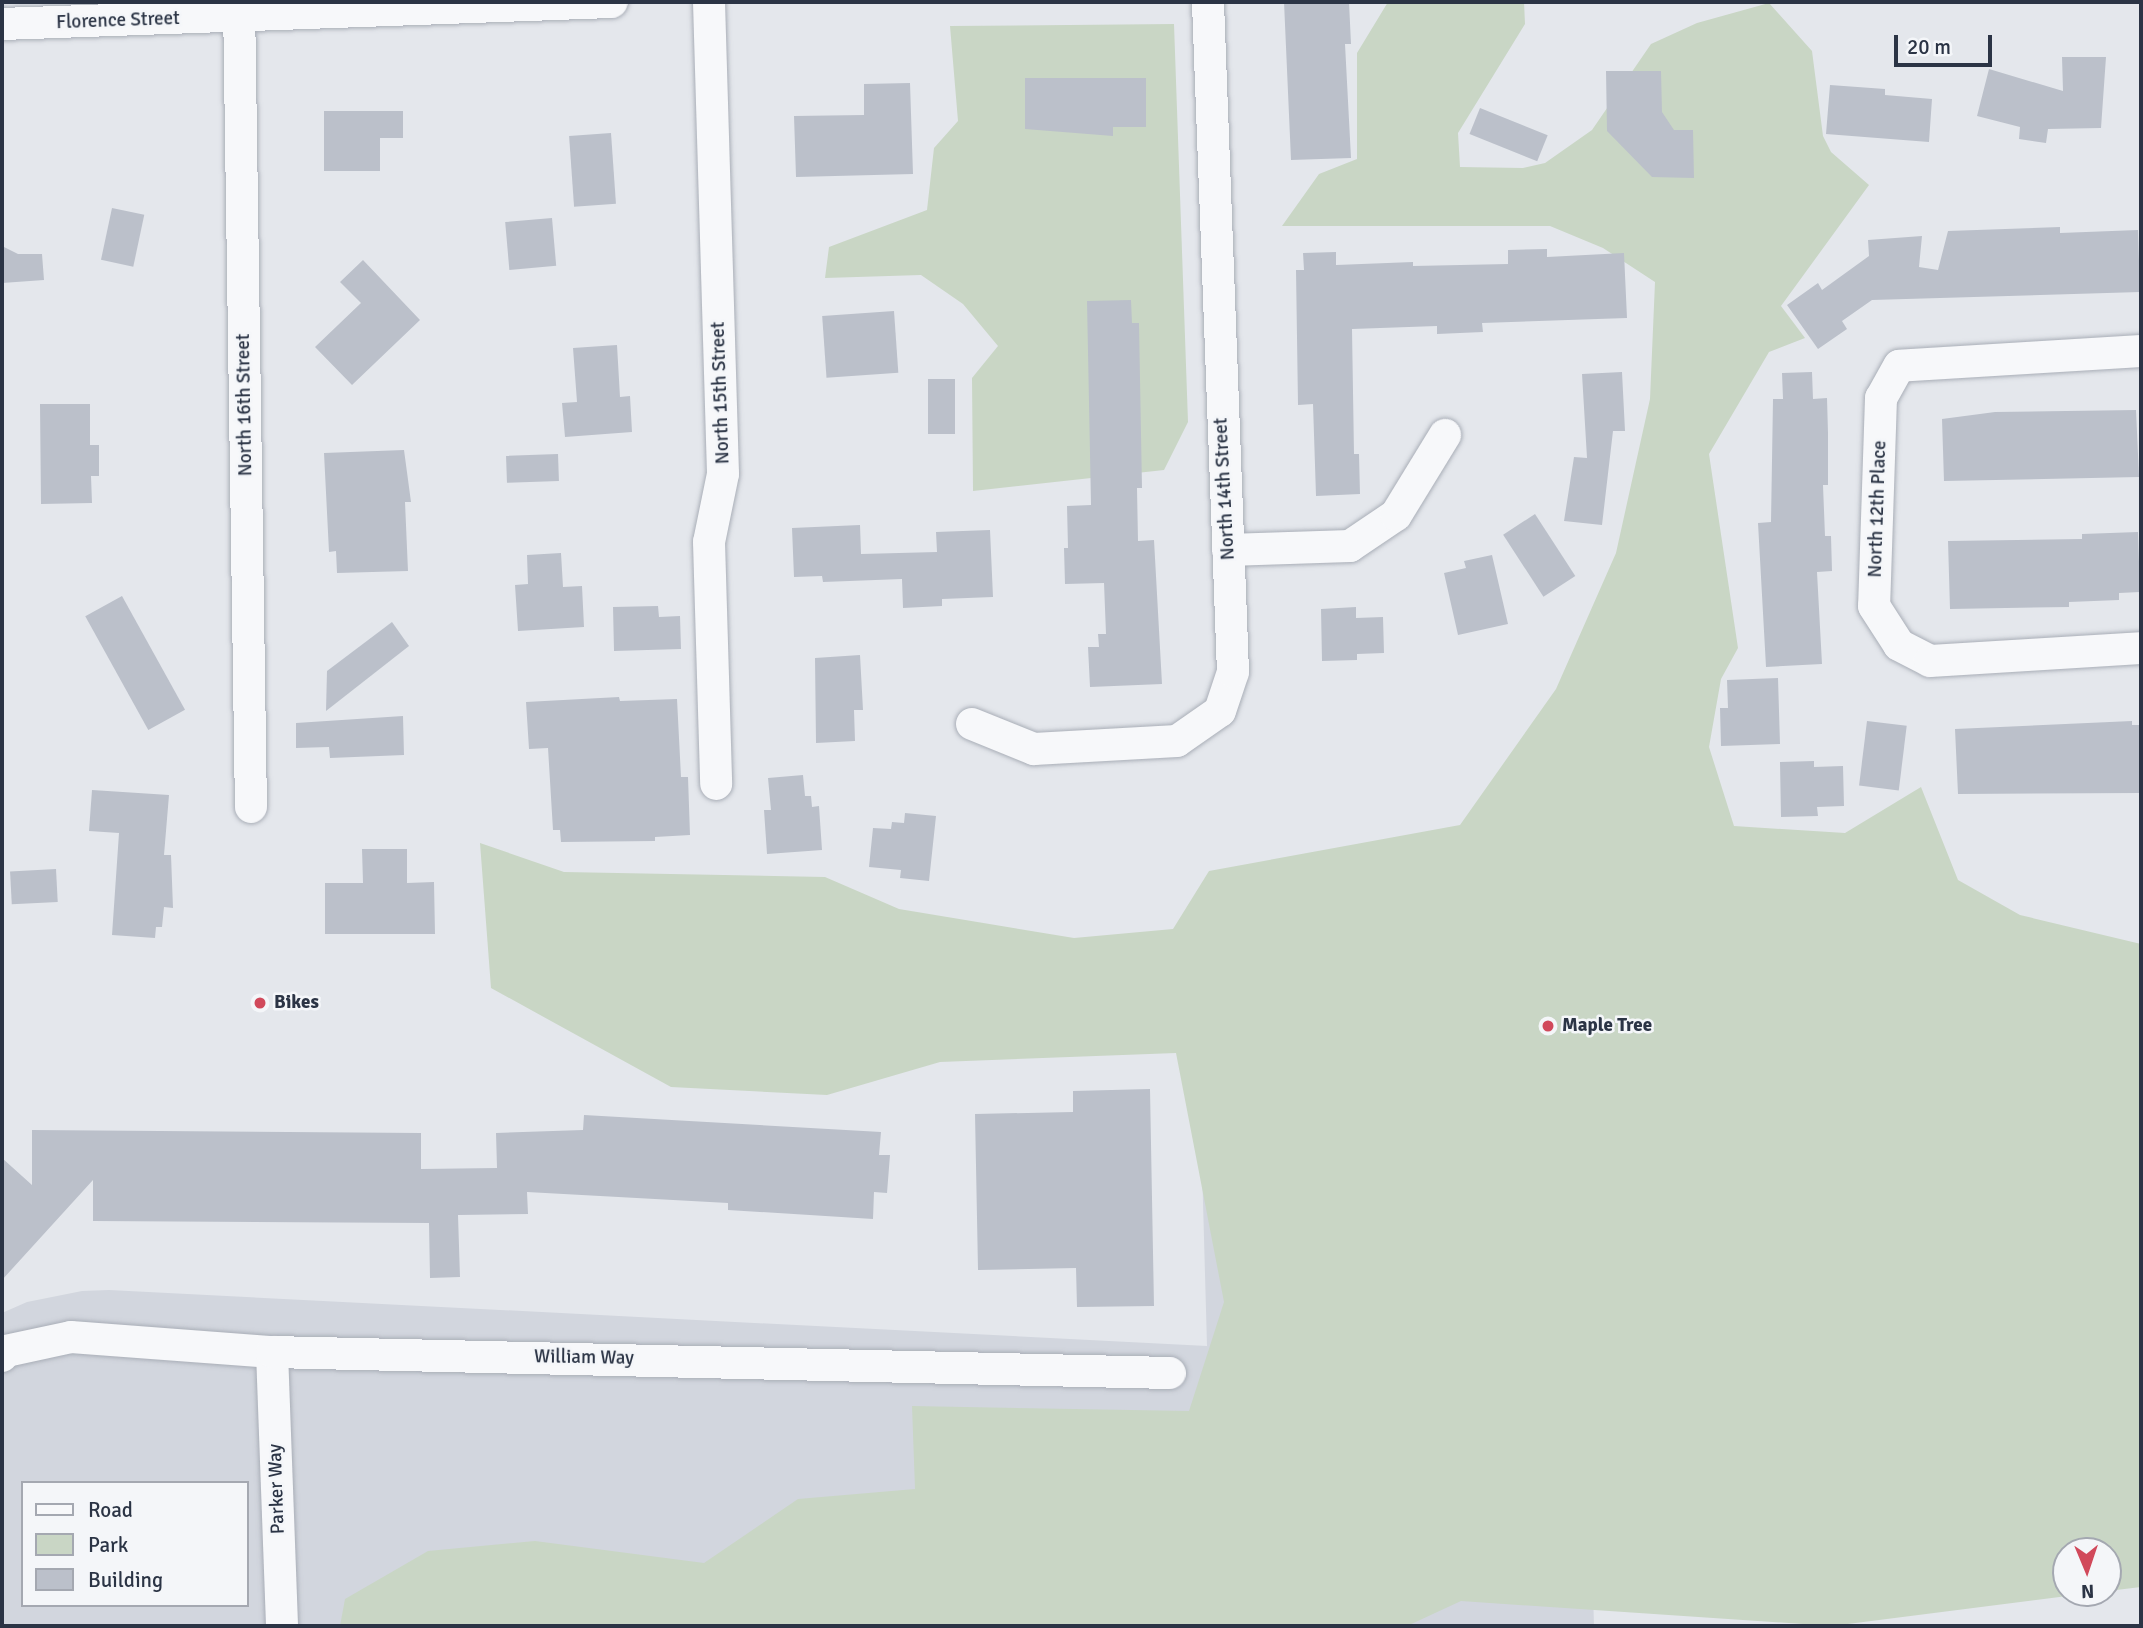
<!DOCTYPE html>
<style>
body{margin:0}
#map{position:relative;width:2143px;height:1628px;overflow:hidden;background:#e4e7ec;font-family:Signika,sans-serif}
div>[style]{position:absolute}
.built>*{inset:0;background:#d2d6de}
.green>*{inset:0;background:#c9d6c5}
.building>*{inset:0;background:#bbc0ca;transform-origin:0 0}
.roads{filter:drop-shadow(0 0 2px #a9aeb7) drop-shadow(0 0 2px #a9aeb7)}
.minor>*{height:32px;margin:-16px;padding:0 16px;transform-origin:16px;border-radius:16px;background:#f7f8fa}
.dots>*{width:19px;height:19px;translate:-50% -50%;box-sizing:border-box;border:4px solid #f4f6f9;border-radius:50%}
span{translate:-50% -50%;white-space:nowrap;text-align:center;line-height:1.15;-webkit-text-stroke:5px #f4f6f9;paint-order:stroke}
.street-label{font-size:19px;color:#2b3445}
.poi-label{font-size:19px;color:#2b3445;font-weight:700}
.left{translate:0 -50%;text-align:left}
.frame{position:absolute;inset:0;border:4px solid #2b3445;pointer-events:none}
.legend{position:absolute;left:21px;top:1481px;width:228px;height:126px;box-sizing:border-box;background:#f4f6f9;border:2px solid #a4a8b1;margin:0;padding:9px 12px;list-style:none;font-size:21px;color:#2b3445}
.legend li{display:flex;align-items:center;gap:14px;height:35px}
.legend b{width:35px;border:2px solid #a4a8b1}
.north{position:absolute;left:2052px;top:1537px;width:70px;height:70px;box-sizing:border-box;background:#f4f6f9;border:2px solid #a4a8b1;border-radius:50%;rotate:178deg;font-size:19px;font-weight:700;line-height:28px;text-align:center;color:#2b3445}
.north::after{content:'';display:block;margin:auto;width:24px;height:32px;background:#d1495b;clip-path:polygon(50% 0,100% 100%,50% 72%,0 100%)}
.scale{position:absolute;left:1894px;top:35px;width:98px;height:32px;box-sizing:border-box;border:4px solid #2b3445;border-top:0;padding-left:9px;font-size:21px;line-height:24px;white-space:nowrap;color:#2b3445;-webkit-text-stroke:5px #f4f6f9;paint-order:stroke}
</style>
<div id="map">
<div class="built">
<i style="clip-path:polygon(evenodd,1578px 1057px,1594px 1626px,2px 1626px,2px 1313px,27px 1302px,82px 1291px,109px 1290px,1207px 1346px,1199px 1058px,1578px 1057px,23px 1483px,247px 1483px,247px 1605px,23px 1605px,23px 1483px)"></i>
</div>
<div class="green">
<i style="clip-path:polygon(1388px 2px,1524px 2px,1525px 24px,1458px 133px,1460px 167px,1523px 168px,1545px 163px,1592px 130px,1651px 44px,1697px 23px,1769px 3px,1812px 51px,1823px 136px,1831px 152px,1869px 185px,1781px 306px,1805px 338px,1769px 352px,1709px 454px,1738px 648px,1721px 679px,1709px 747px,1734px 826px,1845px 833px,1921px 787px,1958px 880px,2020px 915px,2141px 944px,2141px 1587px,2108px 1591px,2108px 1551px,2066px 1551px,2066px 1593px,2091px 1593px,1832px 1626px,1461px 1601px,1407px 1626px,340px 1626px,345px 1599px,428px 1551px,535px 1541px,704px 1563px,798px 1499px,915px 1489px,912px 1406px,1189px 1411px,1224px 1302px,1176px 1053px,940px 1062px,827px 1095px,671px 1087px,491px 988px,480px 843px,564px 872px,825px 877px,899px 909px,1074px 938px,1173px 929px,1209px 871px,1460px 825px,1556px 689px,1616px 553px,1650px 399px,1655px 282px,1603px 248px,1550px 226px,1282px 226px,1319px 174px,1357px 159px,1357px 53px)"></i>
<i style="clip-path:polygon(1174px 24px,1188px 422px,1164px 470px,973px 491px,972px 378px,998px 346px,963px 304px,921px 275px,825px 278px,829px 247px,927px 210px,934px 148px,958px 121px,950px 26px)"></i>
</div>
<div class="building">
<i style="clip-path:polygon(1284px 2px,1349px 2px,1351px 44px,1345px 44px,1351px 158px,1291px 160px)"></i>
<i style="clip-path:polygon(2062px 57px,2106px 57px,2101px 128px,2048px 129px,2046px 143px,2019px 139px,2020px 127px,1977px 116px,1989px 69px,2063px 91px)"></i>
<i style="clip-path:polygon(1606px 71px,1661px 71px,1662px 112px,1674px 130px,1693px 130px,1694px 178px,1652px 177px,1607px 131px)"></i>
<i style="clip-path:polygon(1025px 78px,1146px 78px,1146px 127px,1113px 127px,1113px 136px,1025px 129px)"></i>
<i style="clip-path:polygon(910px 83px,913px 174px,796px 177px,794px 116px,864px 115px,864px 84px)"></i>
<i style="clip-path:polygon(1830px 85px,1885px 89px,1885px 95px,1932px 99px,1929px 142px,1826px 134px)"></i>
<i style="left:1480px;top:108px;width:73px;height:28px;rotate:22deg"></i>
<i style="clip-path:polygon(324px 111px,403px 111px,403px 138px,380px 138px,380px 171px,324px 171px)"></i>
<i style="left:611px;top:133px;width:71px;height:42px;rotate:86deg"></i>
<i style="left:112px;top:208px;width:33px;height:53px;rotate:12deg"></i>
<i style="left:552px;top:218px;width:48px;height:47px;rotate:85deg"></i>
<i style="clip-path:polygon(2060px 227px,2060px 233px,2138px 230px,2140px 292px,1872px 300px,1842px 321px,1847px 329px,1818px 349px,1787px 305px,1818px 283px,1822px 290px,1869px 256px,1868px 240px,1922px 236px,1919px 267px,1938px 270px,1948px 231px)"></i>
<i style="clip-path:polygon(2px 246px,18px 254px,42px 254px,44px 280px,2px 283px)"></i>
<i style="clip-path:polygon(1547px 249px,1547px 257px,1624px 253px,1627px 318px,1482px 323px,1483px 332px,1437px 334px,1437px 326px,1352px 329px,1354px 454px,1359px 454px,1360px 494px,1316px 496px,1313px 404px,1298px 405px,1296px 270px,1304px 270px,1303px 253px,1336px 252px,1336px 265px,1413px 262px,1413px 266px,1508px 264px,1508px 250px)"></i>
<i style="clip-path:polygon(363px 260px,420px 320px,352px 385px,315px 347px,361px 303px,340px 282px)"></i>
<i style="clip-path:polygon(1131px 300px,1132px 323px,1139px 323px,1142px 488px,1137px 488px,1138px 541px,1154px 540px,1162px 684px,1090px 687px,1088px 647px,1099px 647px,1098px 634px,1106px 634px,1104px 583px,1065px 584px,1064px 548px,1068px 548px,1067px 506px,1091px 505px,1087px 301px)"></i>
<i style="left:894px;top:311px;width:62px;height:72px;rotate:86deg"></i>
<i style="clip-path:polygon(617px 345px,620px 397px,630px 396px,632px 432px,565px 437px,562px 403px,577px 402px,573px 348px)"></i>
<i style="clip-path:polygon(1622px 372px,1625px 431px,1613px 431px,1602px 525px,1564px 521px,1574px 457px,1587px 458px,1582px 374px)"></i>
<i style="clip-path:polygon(1812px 372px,1813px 399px,1827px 398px,1828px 433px,1828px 485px,1823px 485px,1825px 536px,1831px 536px,1832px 571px,1817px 572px,1822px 664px,1766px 667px,1758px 523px,1771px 522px,1773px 399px,1783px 399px,1782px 373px)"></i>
<i style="left:928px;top:379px;width:27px;height:55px"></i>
<i style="clip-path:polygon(40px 404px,90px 404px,90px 445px,99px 445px,99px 476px,91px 476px,92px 503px,41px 504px)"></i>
<i style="clip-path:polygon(2136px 410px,2139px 477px,1944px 481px,1942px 419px,1995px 412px)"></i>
<i style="clip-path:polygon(404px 450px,411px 502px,405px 502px,408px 571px,337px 573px,336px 551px,329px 552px,324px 453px)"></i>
<i style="left:558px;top:454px;width:27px;height:52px;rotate:88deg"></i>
<i style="left:1535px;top:514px;width:74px;height:38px;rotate:57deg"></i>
<i style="clip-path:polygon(860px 525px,861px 554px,937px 552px,936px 532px,990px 530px,993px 597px,942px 599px,942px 606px,903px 608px,902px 579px,823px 582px,822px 576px,794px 577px,792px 528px)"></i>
<i style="clip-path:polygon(2138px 532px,2140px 592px,2119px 593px,2119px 600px,2069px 602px,2069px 607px,1950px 609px,1948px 541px,2082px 539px,2082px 534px)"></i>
<i style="clip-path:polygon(561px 553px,563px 587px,582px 586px,584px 627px,518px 631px,515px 585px,528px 584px,527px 555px)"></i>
<i style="clip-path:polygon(1492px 555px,1508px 624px,1458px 635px,1444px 573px,1466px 568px,1464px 561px)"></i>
<i style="left:122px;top:596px;width:130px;height:42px;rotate:61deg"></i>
<i style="clip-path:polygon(658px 606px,659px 617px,680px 616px,681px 649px,614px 651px,613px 607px)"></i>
<i style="clip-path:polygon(1356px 607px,1356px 618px,1383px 617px,1384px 653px,1357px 654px,1357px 660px,1322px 661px,1321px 609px)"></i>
<i style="clip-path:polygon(392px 622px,409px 646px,326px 711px,327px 671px)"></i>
<i style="clip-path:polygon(860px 655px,863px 710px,854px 710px,855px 741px,816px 743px,815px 658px)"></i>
<i style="clip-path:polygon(1778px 678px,1780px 744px,1721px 746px,1720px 708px,1728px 708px,1727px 680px)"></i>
<i style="clip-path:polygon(619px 697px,620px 701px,677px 699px,681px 777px,688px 777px,690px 835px,655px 837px,655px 841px,561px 842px,560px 830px,553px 830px,548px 748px,529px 749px,526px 702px)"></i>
<i style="clip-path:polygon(403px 716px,404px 755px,330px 758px,329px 747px,296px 748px,296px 723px)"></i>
<i style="left:1867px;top:721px;width:40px;height:65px;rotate:7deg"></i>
<i style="clip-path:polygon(2132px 721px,2132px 725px,2141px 725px,2141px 793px,1958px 794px,1955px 729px)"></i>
<i style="clip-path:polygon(1814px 761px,1814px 767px,1843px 766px,1844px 806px,1817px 807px,1818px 816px,1781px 817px,1780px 762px)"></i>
<i style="clip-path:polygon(803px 775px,805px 796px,811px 796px,812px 807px,819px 806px,822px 850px,767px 854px,764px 810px,771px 810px,768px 778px)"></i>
<i style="clip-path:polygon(92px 790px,169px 795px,164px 855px,171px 855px,173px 908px,164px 907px,162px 927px,156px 927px,155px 938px,112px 935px,119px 833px,89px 831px)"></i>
<i style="clip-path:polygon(905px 813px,936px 816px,929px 881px,900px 878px,901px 870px,869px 867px,873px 828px,891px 829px,892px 822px,904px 823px)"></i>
<i style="clip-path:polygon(362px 849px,407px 849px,407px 883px,434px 882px,435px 934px,325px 934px,325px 883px,363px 883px)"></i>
<i style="left:56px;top:869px;width:33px;height:46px;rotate:87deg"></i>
<i style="clip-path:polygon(1150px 1089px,1154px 1306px,1077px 1307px,1076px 1268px,978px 1270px,975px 1114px,1073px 1112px,1073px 1091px)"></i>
<i style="clip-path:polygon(584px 1115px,881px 1132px,879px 1155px,890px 1155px,887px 1193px,874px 1192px,873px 1219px,728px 1210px,728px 1203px,527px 1192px,528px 1214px,458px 1215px,460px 1277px,430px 1278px,429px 1223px,93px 1221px,93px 1180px,2px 1280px,2px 1158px,32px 1185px,32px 1130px,421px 1133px,421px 1169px,497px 1168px,496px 1133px,583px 1130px)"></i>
</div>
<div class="roads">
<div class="minor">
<i style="left:239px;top:2px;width:805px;rotate:89.15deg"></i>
<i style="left:709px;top:2px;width:472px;rotate:88.3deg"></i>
<i style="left:723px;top:474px;width:69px;rotate:101.6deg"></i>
<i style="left:709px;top:542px;width:242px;rotate:88.3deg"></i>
<i style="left:2px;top:24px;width:610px;rotate:-2.07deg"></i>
<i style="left:2141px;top:351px;width:242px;rotate:176.5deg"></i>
<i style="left:1899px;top:366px;width:37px;rotate:119deg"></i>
<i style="left:1881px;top:398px;width:208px;rotate:91.9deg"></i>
<i style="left:1874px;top:606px;width:46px;rotate:57.3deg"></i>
<i style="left:1899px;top:645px;width:35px;rotate:27deg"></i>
<i style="left:1930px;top:661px;width:211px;rotate:-3.5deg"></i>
<i style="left:1228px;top:550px;width:122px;rotate:-1.9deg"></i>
<i style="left:1350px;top:546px;width:55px;rotate:-34deg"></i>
<i style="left:1396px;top:515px;width:94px;rotate:-58.5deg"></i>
<i style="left:972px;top:724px;width:67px;rotate:22deg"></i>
<i style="left:1034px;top:749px;width:143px;rotate:-3.2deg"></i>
<i style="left:1177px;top:741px;width:52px;rotate:-34.9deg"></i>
<i style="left:1220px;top:711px;width:41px;rotate:-71.6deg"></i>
<i style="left:1233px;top:672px;width:670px;rotate:-92.14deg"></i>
<i style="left:272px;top:1352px;width:274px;rotate:87.9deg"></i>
<i style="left:2px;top:1356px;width:6px;rotate:-51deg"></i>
<i style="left:6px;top:1351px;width:66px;rotate:-12.2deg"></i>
<i style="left:71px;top:1337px;width:202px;rotate:4.3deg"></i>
<i style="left:272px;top:1352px;width:898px;rotate:1.34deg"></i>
</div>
</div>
<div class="dots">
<i style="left:260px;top:1003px;background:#d1495b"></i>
<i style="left:1548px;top:1026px;background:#d1495b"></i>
</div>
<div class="street-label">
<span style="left:118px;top:21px;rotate:-2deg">Florence Street</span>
<span style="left:721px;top:393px;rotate:-92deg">North 15th Street</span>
<span style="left:245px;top:405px;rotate:-91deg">North 16th Street</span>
<span style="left:1225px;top:489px;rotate:-93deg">North 14th Street</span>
<span style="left:1878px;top:509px;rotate:-88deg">North 12th Place</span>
<span style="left:584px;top:1358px;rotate:1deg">William Way</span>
<span style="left:277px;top:1489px;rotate:-92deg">Parker Way</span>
</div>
<div class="poi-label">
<span class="left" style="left:274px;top:1003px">Bikes</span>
<span class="left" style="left:1562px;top:1026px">Maple Tree</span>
</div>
<div class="frame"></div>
<ul class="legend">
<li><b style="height:9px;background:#f7f8fa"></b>Road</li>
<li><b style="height:19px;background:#c9d6c5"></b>Park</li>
<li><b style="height:19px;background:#bbc0ca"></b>Building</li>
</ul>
<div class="north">N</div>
<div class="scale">20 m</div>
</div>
